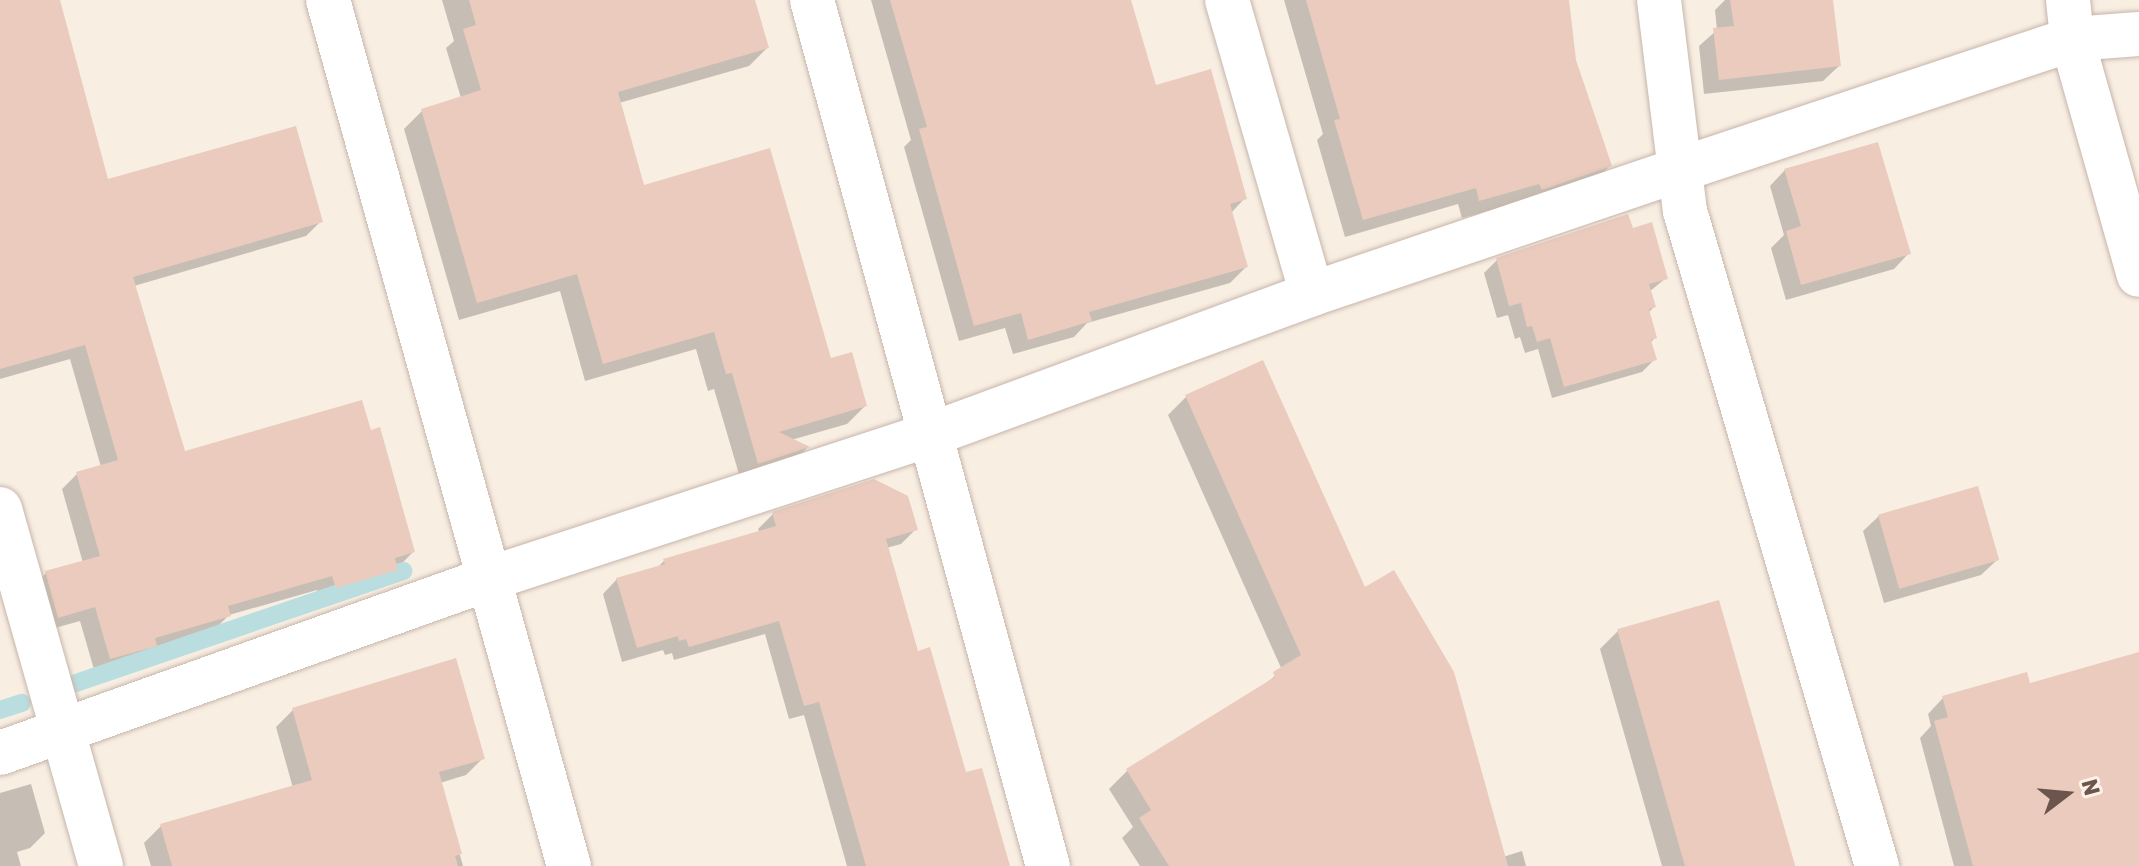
<!DOCTYPE html>
<style>
body{margin:0}
#map{position:relative;width:2139px;height:866px;overflow:hidden;background:#f8eee2;font-family:Rubik,sans-serif}
div>[style]{position:absolute}
.shadow>*{inset:0;background:#0003}
.stream>*{height:18px;margin:-9px;padding:0 9px;transform-origin:9px;border-radius:9px;background:#badddf}
.building>*{inset:0;background:#eacbbe;transform-origin:0 0}
.roads{filter:drop-shadow(0 0 2px #c7b5ab) drop-shadow(0 0 2px #c7b5ab)}
.street>*{height:44px;margin:-22px;padding:0 22px;transform-origin:22px;border-radius:22px;background:#fff}
.secondary>*{height:44px;margin:-22px;padding:0 22px;transform-origin:22px;border-radius:22px;background:#fff}
span{translate:-50% -50%;white-space:nowrap;text-align:center;line-height:1.15;-webkit-text-stroke:7px #fcf2e8;paint-order:stroke}
.north{position:absolute;left:2027px;top:754px;width:80px;height:80px;-webkit-text-stroke:6px #fcf2e8;paint-order:stroke;rotate:74deg;font-size:22px;font-weight:700;line-height:32px;text-align:center;color:#6c554c}
.north::after{content:'';display:block;margin:auto;width:28px;height:36px;background:#6c554c;clip-path:polygon(50% 0,100% 100%,50% 72%,0 100%)}
</style>
<div id="map">
<div class="shadow">
<i style="clip-path:polygon(0 0,58px 0,107px 181px,321px 221px,306px 236px,134px 286px,184px 453px,413px 552px,381px 585px,321px 602px,317px 590px,229px 615px,214px 630px,152px 648px,140px 660px,95px 673px,80px 621px,44px 631px,31px 588px,46px 573px,83px 563px,62px 489px,77px 474px,101px 467px,70px 359px,0 379px)"></i>
<i style="clip-path:polygon(442px 0,753px 0,767px 48px,749px 66px,619px 103px,643px 187px,830px 360px,865px 406px,847px 424px,791px 440px,807px 448px,790px 465px,741px 481px,714px 389px,708px 391px,696px 349px,585px 381px,560px 291px,459px 320px,404px 129px,422px 111px,461px 98px,446px 48px,454px 41px)"></i>
<i style="clip-path:polygon(871px 0,1130px 0,1155px 88px,1245px 198px,1231px 213px,1246px 267px,1230px 283px,1087px 323px,1074px 337px,1013px 354px,1005px 328px,959px 341px,904px 147px,911px 140px)"></i>
<i style="clip-path:polygon(1284px 0,1567px 0,1574px 60px,1610px 166px,1592px 183px,1462px 218px,1458px 204px,1345px 237px,1317px 140px,1323px 134px)"></i>
<i style="clip-path:polygon(1725px 0,1831px 0,1839px 66px,1823px 81px,1704px 94px,1699px 46px,1717px 30px,1715px 10px)"></i>
<i style="clip-path:polygon(1785px 170px,1909px 253px,1894px 269px,1786px 300px,1771px 248px,1784px 235px,1770px 186px)"></i>
<i style="clip-path:polygon(1632px 230px,1666px 278px,1649px 292px,1654px 307px,1648px 313px,1655px 338px,1650px 343px,1655px 359px,1642px 372px,1552px 398px,1538px 349px,1525px 353px,1520px 337px,1515px 339px,1508px 315px,1497px 318px,1484px 273px,1497px 260px)"></i>
<i style="clip-path:polygon(1186px 397px,1364px 590px,1503px 857px,1522px 851px,1526px 866px,1140px 866px,1122px 838px,1133px 827px,1109px 789px,1127px 771px,1259px 689px,1282px 670px,1168px 415px)"></i>
<i style="clip-path:polygon(773px 514px,916px 529px,901px 544px,886px 548px,916px 653px,964px 775px,1008px 866px,847px 866px,804px 715px,789px 719px,765px 634px,674px 660px,672px 653px,665px 655px,663px 650px,622px 662px,603px 594px,617px 579px,657px 568px,664px 561px,760px 533px,758px 529px)"></i>
<i style="clip-path:polygon(1879px 516px,1997px 560px,1981px 575px,1884px 603px,1863px 531px)"></i>
<i style="clip-path:polygon(1618px 631px,1793px 866px,1662px 866px,1600px 649px)"></i>
<i style="clip-path:polygon(2139px 654px,2139px 866px,1954px 866px,1920px 738px,1931px 726px,1928px 714px,1943px 698px,2028px 685px)"></i>
<i style="clip-path:polygon(293px 710px,483px 758px,466px 775px,440px 783px,463px 866px,151px 866px,144px 843px,161px 826px,293px 788px,276px 727px)"></i>
<i style="clip-path:polygon(31px 784px,45px 833px,30px 848px,17px 852px,21px 866px,0 866px,0 793px)"></i>
</div>
<div class="stream">
<i style="left:76px;top:683px;width:346px;rotate:-18.9deg"></i>
<i style="left:0;top:710px;width:23px;rotate:-18deg"></i>
</div>
<div class="building">
<i style="clip-path:polygon(0 0,60px 0,108px 179px,296px 126px,323px 222px,133px 277px,185px 451px,362px 400px,371px 430px,380px 427px,415px 552px,395px 558px,398px 570px,336px 588px,332px 576px,228px 606px,231px 616px,155px 638px,157px 646px,110px 659px,95px 607px,58px 618px,45px 571px,100px 556px,76px 472px,118px 460px,85px 345px,0 369px)"></i>
<i style="clip-path:polygon(469px 0,755px 0,769px 48px,618px 92px,644px 185px,770px 148px,831px 358px,852px 352px,867px 406px,779px 432px,810px 447px,758px 464px,732px 373px,726px 374px,714px 332px,603px 364px,577px 274px,477px 303px,421px 109px,481px 90px,463px 29px,476px 25px)"></i>
<i style="clip-path:polygon(890px 0,1131px 0,1156px 85px,1211px 69px,1247px 199px,1230px 204px,1248px 267px,1089px 312px,1092px 321px,1028px 340px,1021px 313px,974px 326px,919px 129px,927px 127px)"></i>
<i style="clip-path:polygon(1306px 0,1569px 0,1576px 60px,1612px 166px,1542px 190px,1539px 184px,1479px 201px,1476px 188px,1363px 220px,1334px 120px,1340px 119px)"></i>
<i style="clip-path:polygon(1730px 0,1833px 0,1841px 66px,1719px 80px,1713px 28px,1734px 26px)"></i>
<i style="clip-path:polygon(1878px 142px,1911px 254px,1801px 285px,1786px 231px,1801px 226px,1784px 169px)"></i>
<i style="clip-path:polygon(1628px 214px,1633px 228px,1652px 222px,1668px 279px,1649px 284px,1656px 307px,1649px 309px,1657px 338px,1651px 340px,1657px 360px,1564px 387px,1550px 338px,1537px 342px,1532px 326px,1527px 327px,1521px 303px,1509px 306px,1496px 258px)"></i>
<i style="clip-path:polygon(1263px 360px,1365px 587px,1394px 570px,1454px 672px,1508px 866px,1169px 866px,1139px 818px,1151px 810px,1126px 769px,1275px 677px,1273px 672px,1301px 655px,1185px 395px)"></i>
<i style="clip-path:polygon(874px 479px,908px 496px,918px 530px,886px 539px,918px 651px,930px 647px,966px 772px,982px 768px,1010px 866px,866px 866px,819px 702px,804px 706px,779px 621px,689px 647px,686px 639px,679px 641px,678px 636px,637px 648px,616px 578px,665px 564px,663px 559px,776px 526px,772px 512px)"></i>
<i style="left:1978px;top:486px;width:77px;height:104px;rotate:74deg"></i>
<i style="left:1719px;top:600px;width:277px;height:106px;rotate:74deg"></i>
<i style="clip-path:polygon(2139px 652px,2139px 866px,1973px 866px,1934px 721px,1948px 717px,1942px 696px,2027px 672px,2030px 683px)"></i>
<i style="clip-path:polygon(456px 658px,485px 759px,439px 772px,462px 854px,455px 856px,458px 866px,172px 866px,160px 824px,312px 780px,292px 708px)"></i>
</div>
<div class="roads">
<div class="street">
<i style="left:812px;top:0;width:898px;rotate:74.76deg"></i>
<i style="left:1227px;top:0;width:306px;rotate:73.9deg"></i>
<i style="left:1659px;top:0;width:213px;rotate:83deg"></i>
<i style="left:1685px;top:211px;width:683px;rotate:73.66deg"></i>
<i style="left:2068px;top:0;width:39px;rotate:84deg"></i>
<i style="left:2072px;top:39px;width:245px;rotate:74.2deg"></i>
<i style="left:0;top:509px;width:371px;rotate:74.2deg"></i>
<i style="left:0;top:753px;width:518px;rotate:-19.62deg"></i>
<i style="left:488px;top:579px;width:467px;rotate:-18.1deg"></i>
<i style="left:932px;top:434px;width:405px;rotate:-20.2deg"></i>
<i style="left:1312px;top:294px;width:387px;rotate:-18.7deg"></i>
<i style="left:1679px;top:170px;width:414px;rotate:-18.4deg"></i>
<i style="left:2072px;top:39px;width:67px;rotate:-4.3deg"></i>
</div>
<div class="secondary">
<i style="left:328px;top:0;width:899px;rotate:74.45deg"></i>
</div>
</div>
<div class="north">N</div>
</div>
